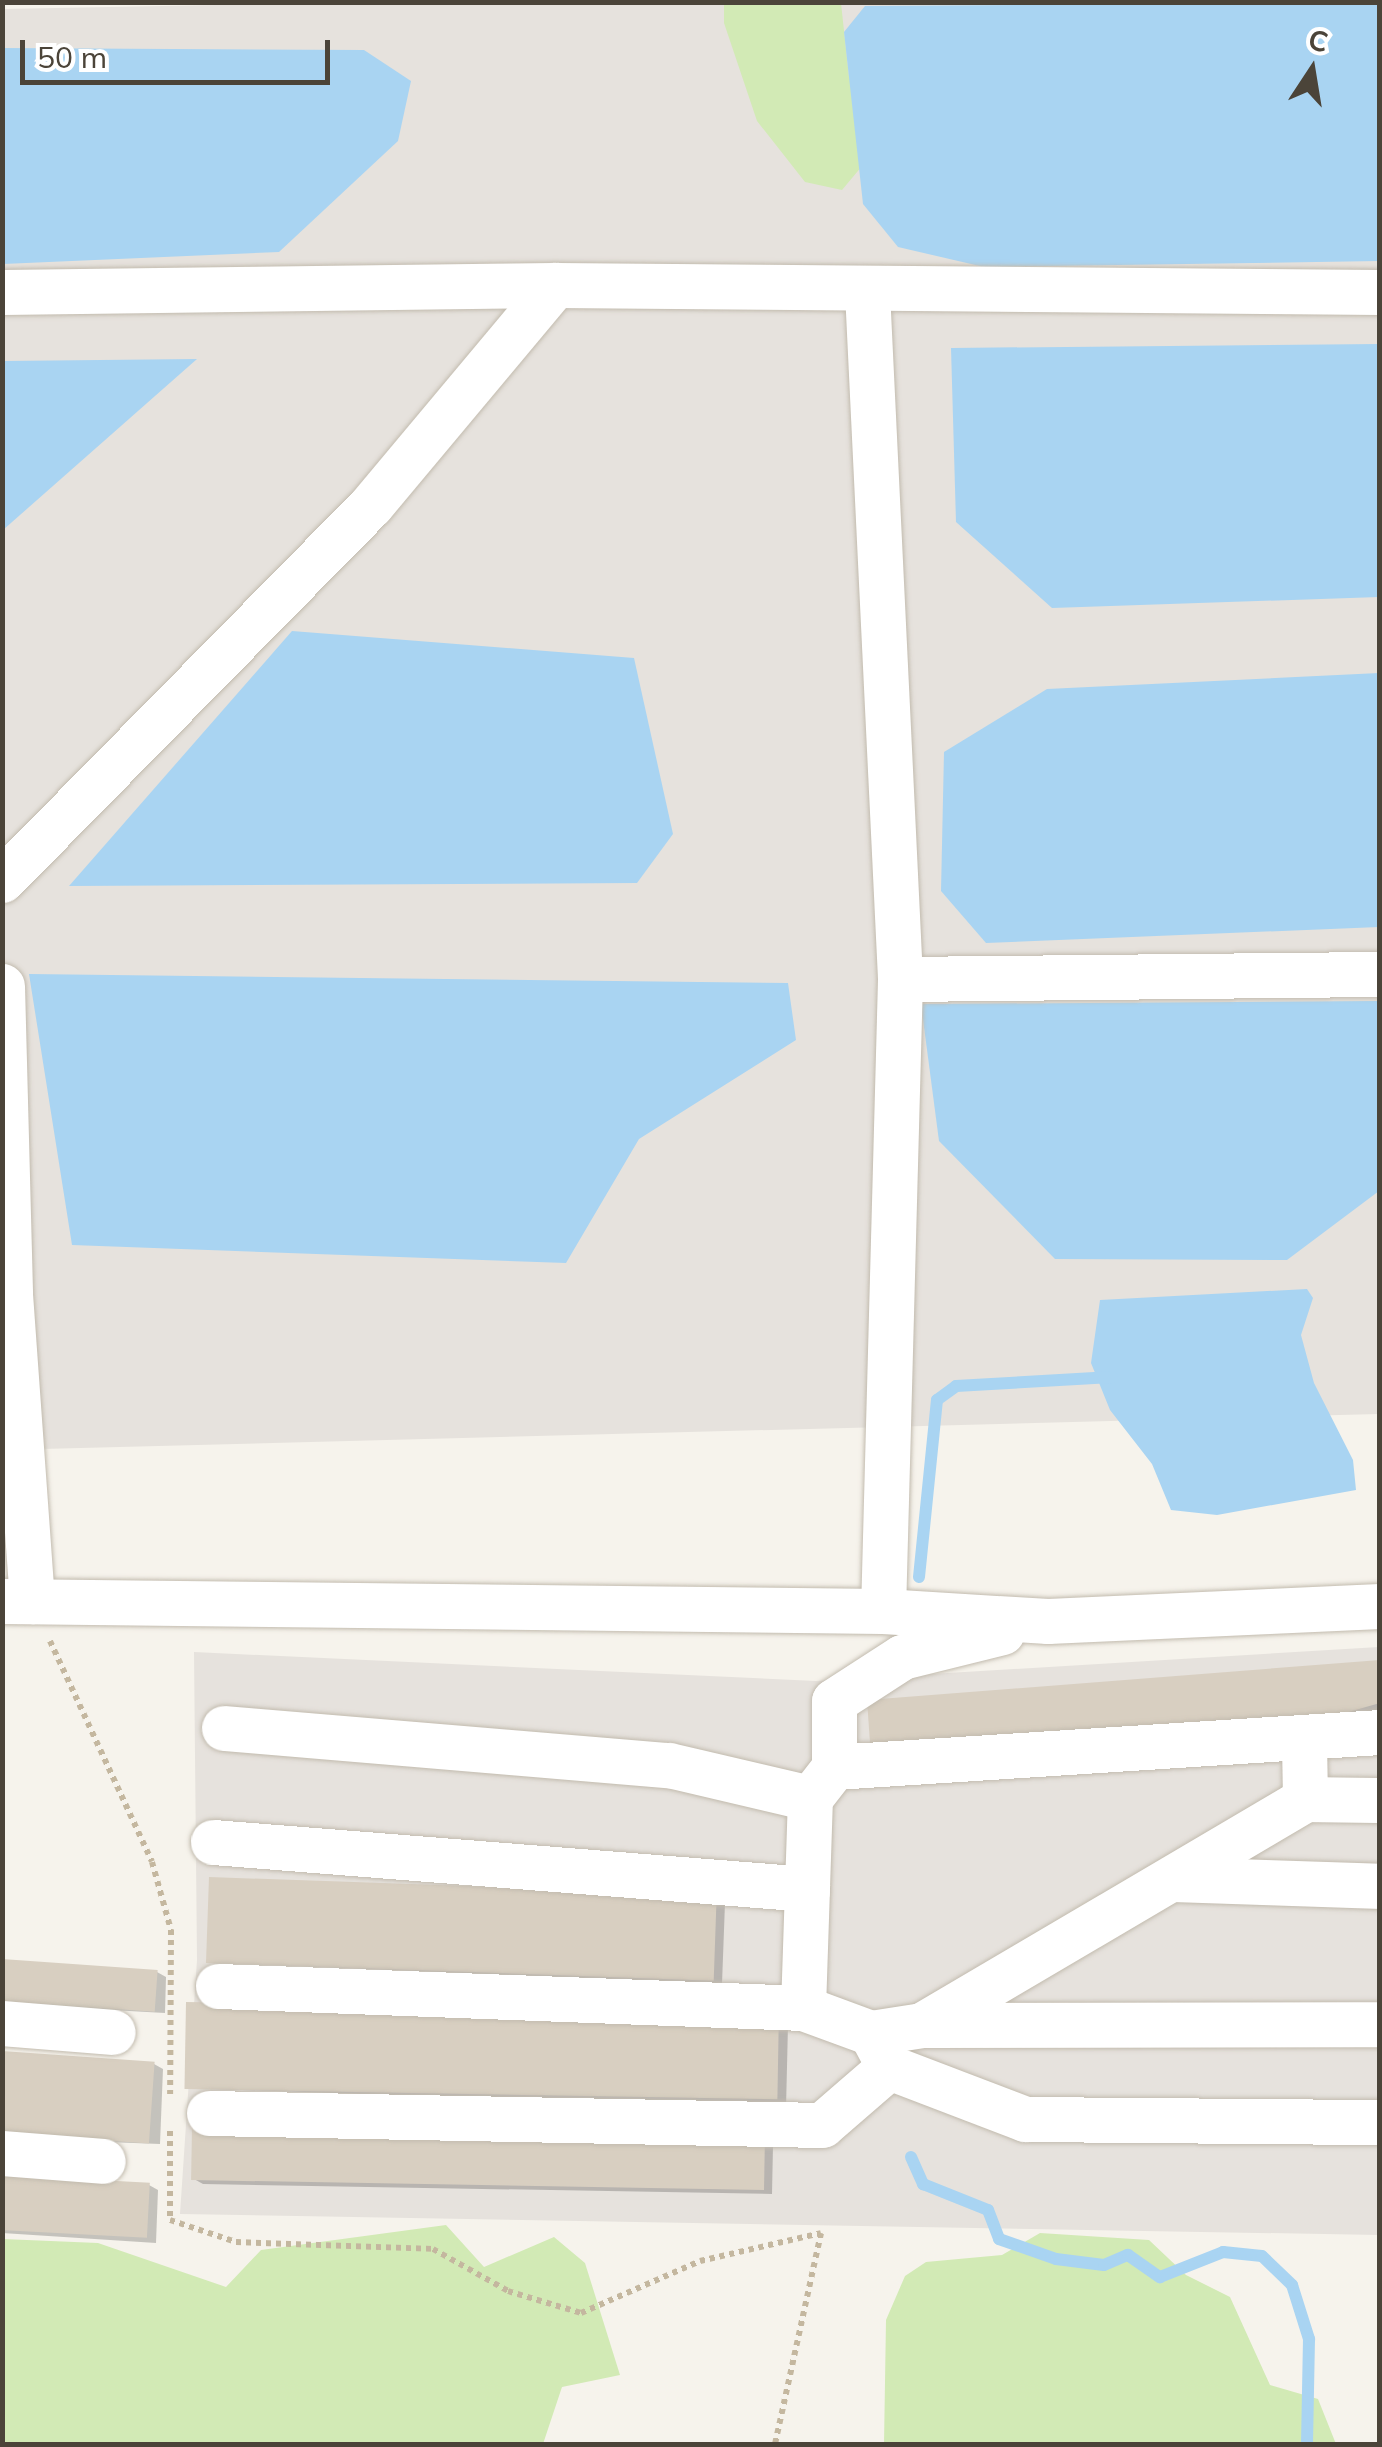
<!DOCTYPE html>
<meta charset="utf-8">
<style>
body{margin:0}
#map{position:relative;width:1382px;height:2447px;overflow:hidden;background:#f6f3ec;font-family:Mulish,sans-serif}
div>[style]{position:absolute}
.industrial>*{inset:0;background:#e6e2dd}
.green>*{inset:0;background:#d2eab5}
.water>*{inset:0;background:#a9d4f2}
.shadow>*{inset:0;background:#0003}
.stream>*{height:12px;margin:-6px;padding:0 6px;transform-origin:6px;border-radius:6px;background:#a9d4f2}
.building>*{inset:0;background:#d8cfc1;transform-origin:0 0}
.path>*{height:6px;margin-top:-3px;transform-origin:0;background:repeating-linear-gradient(90deg,#c4b79f 0 5px,transparent 0 10px)}
.roads{filter:drop-shadow(0 0 2px #c2bbae) drop-shadow(0 0 2px #c2bbae)}
.minor>*{height:45px;margin:-22.5px;padding:0 22.5px;transform-origin:22.5px;border-radius:22.5px;background:#fff}
span{translate:-50% -50%;white-space:nowrap;text-align:center;line-height:1.15;-webkit-text-stroke:9px #fff;paint-order:stroke}
.frame{position:absolute;inset:0;border:5px solid #4b4439;pointer-events:none}
.north{position:absolute;left:1262px;top:20px;width:100px;height:100px;-webkit-text-stroke:8px #fff;paint-order:stroke;rotate:12deg;font-size:28px;font-weight:700;line-height:40px;text-align:center;color:#4b4439}
.north::after{content:'';display:block;margin:auto;width:35px;height:45px;background:#4b4439;clip-path:polygon(50% 0,100% 100%,50% 72%,0 100%)}
.scale{position:absolute;left:20px;top:40px;width:310px;height:45px;box-sizing:border-box;border:5px solid #4b4439;border-top:0;padding-left:12px;font-size:30px;line-height:35px;white-space:nowrap;color:#4b4439;-webkit-text-stroke:8px #fff;paint-order:stroke}
</style>
<div id="map">
<div class="industrial">
<i style="clip-path:polygon(376px 2px,1379px 3px,1379px 1414px,3px 1450px,2px 9px)"></i>
<i style="clip-path:polygon(1379px 1647px,1379px 2235px,180px 2214px,197px 1960px,194px 1652px,816px 1681px)"></i>
</div>
<div class="green">
<i style="clip-path:polygon(724px 3px,841px 3px,849px 77px,878px 147px,842px 190px,805px 182px,757px 121px,724px 23px)"></i>
<i style="clip-path:polygon(446px 2225px,484px 2267px,554px 2237px,585px 2263px,620px 2375px,562px 2387px,543px 2444px,3px 2444px,3px 2239px,98px 2243px,226px 2287px,261px 2250px)"></i>
<i style="clip-path:polygon(1040px 2233px,1149px 2240px,1186px 2275px,1230px 2297px,1270px 2385px,1318px 2399px,1336px 2444px,884px 2444px,886px 2320px,905px 2276px,926px 2262px,1002px 2255px)"></i>
</div>
<div class="water">
<i style="clip-path:polygon(1379px 3px,1379px 261px,984px 267px,898px 247px,863px 204px,844px 32px,865px 6px)"></i>
<i style="clip-path:polygon(2px 48px,364px 50px,411px 81px,398px 141px,279px 252px,3px 264px)"></i>
<i style="clip-path:polygon(1379px 344px,1379px 597px,1052px 608px,956px 522px,951px 348px)"></i>
<i style="clip-path:polygon(197px 359px,3px 530px,3px 361px)"></i>
<i style="clip-path:polygon(292px 631px,634px 658px,673px 834px,637px 883px,69px 886px)"></i>
<i style="clip-path:polygon(1379px 673px,1379px 927px,986px 943px,941px 891px,944px 752px,1047px 689px)"></i>
<i style="clip-path:polygon(29px 974px,788px 983px,796px 1040px,639px 1139px,566px 1263px,72px 1245px)"></i>
<i style="clip-path:polygon(1379px 1001px,1379px 1191px,1287px 1260px,1055px 1259px,939px 1141px,921px 1004px)"></i>
<i style="clip-path:polygon(1307px 1289px,1313px 1298px,1301px 1335px,1314px 1383px,1353px 1460px,1356px 1490px,1217px 1515px,1171px 1510px,1152px 1464px,1110px 1410px,1091px 1363px,1100px 1300px)"></i>
</div>
<div class="shadow">
<i style="clip-path:polygon(1380px 1663px,1380px 1709px,1320px 1727px)"></i>
<i style="clip-path:polygon(725px 1903px,722px 1984px,209px 1962px)"></i>
<i style="clip-path:polygon(157px 1972px,166px 1977px,165px 2013px,2px 2004px)"></i>
<i style="clip-path:polygon(788px 2025px,786px 2109px,187px 2088px)"></i>
<i style="clip-path:polygon(154px 2064px,163px 2069px,160px 2144px,2px 2138px)"></i>
<i style="clip-path:polygon(195px 2131px,773px 2146px,772px 2194px,203px 2184px,194px 2179px)"></i>
<i style="clip-path:polygon(2px 2177px,149px 2185px,158px 2190px,156px 2243px,2px 2233px)"></i>
</div>
<div class="stream">
<i style="left:919px;top:1577px;width:178px;rotate:-84.2deg"></i>
<i style="left:937px;top:1400px;width:24px;rotate:-36deg"></i>
<i style="left:956px;top:1386px;width:156px;rotate:-3.3deg"></i>
<i style="left:911px;top:2157px;width:30px;rotate:66deg"></i>
<i style="left:923px;top:2184px;width:70px;rotate:21.8deg"></i>
<i style="left:988px;top:2210px;width:31px;rotate:69deg"></i>
<i style="left:999px;top:2239px;width:60px;rotate:19.3deg"></i>
<i style="left:1056px;top:2259px;width:48px;rotate:7.1deg"></i>
<i style="left:1104px;top:2265px;width:26px;rotate:-23deg"></i>
<i style="left:1128px;top:2255px;width:39px;rotate:35deg"></i>
<i style="left:1160px;top:2277px;width:68px;rotate:-21.6deg"></i>
<i style="left:1223px;top:2252px;width:39px;rotate:6deg"></i>
<i style="left:1262px;top:2256px;width:42px;rotate:44deg"></i>
<i style="left:1292px;top:2285px;width:57px;rotate:72.5deg"></i>
<i style="left:1309px;top:2339px;width:105px;rotate:91.1deg"></i>
</div>
<div class="building">
<i style="clip-path:polygon(1380px 1660px,1380px 1703px,1310px 1723px,870px 1743px,867px 1700px)"></i>
<i style="left:209px;top:1877px;width:508px;height:86px;rotate:2deg"></i>
<i style="left:2px;top:1959px;width:156px;height:42px;rotate:4deg"></i>
<i style="left:186px;top:2002px;width:593px;height:87px;rotate:1deg"></i>
<i style="left:2px;top:2051px;width:153px;height:82px;rotate:4deg"></i>
<i style="left:192px;top:2128px;width:573px;height:52px;rotate:1deg"></i>
<i style="left:2px;top:2175px;width:148px;height:55px;rotate:3deg"></i>
</div>
<div class="path">
<i style="left:50px;top:1641px;width:243px;rotate:65.2deg"></i>
<i style="left:152px;top:1862px;width:71px;rotate:74.4deg"></i>
<i style="left:171px;top:1930px;width:164px;rotate:90.3deg"></i>
<i style="left:170px;top:2131px;width:89px;rotate:90deg"></i>
<i style="left:170px;top:2220px;width:70px;rotate:18.4deg"></i>
<i style="left:236px;top:2242px;width:197px;rotate:2deg"></i>
<i style="left:433px;top:2249px;width:86px;rotate:29.2deg"></i>
<i style="left:508px;top:2291px;width:76px;rotate:16.8deg"></i>
<i style="left:581px;top:2313px;width:130px;rotate:-23.6deg"></i>
<i style="left:700px;top:2261px;width:124px;rotate:-13deg"></i>
<i style="left:821px;top:2233px;width:216px;rotate:102.3deg"></i>
</div>
<div class="roads">
<div class="minor">
<i style="left:867px;top:291px;width:689px;rotate:87.25deg"></i>
<i style="left:900px;top:979px;width:632px;rotate:91.54deg"></i>
<i style="left:2px;top:292px;width:553px;rotate:-0.73deg"></i>
<i style="left:555px;top:285px;width:825px;rotate:0.49deg"></i>
<i style="left:2px;top:880px;width:526px;rotate:-45.46deg"></i>
<i style="left:371px;top:505px;width:287px;rotate:-50.1deg"></i>
<i style="left:900px;top:979px;width:480px;rotate:-0.6deg"></i>
<i style="left:2px;top:986px;width:308px;rotate:88.5deg"></i>
<i style="left:10px;top:1294px;width:308px;rotate:85.9deg"></i>
<i style="left:2px;top:1601px;width:881px;rotate:0.65deg"></i>
<i style="left:883px;top:1611px;width:165px;rotate:3.5deg"></i>
<i style="left:1048px;top:1621px;width:332px;rotate:-2.6deg"></i>
<i style="left:224px;top:1728px;width:447px;rotate:4.8deg"></i>
<i style="left:669px;top:1765px;width:145px;rotate:13.2deg"></i>
<i style="left:834px;top:1767px;width:547px;rotate:-3.67deg"></i>
<i style="left:1305px;top:1799px;width:75px;rotate:0.8deg"></i>
<i style="left:213px;top:1842px;width:596px;rotate:4.52deg"></i>
<i style="left:1173px;top:1879px;width:207px;rotate:1.9deg"></i>
<i style="left:218px;top:1986px;width:585px;rotate:2.15deg"></i>
<i style="left:2px;top:2023px;width:111px;rotate:4.6deg"></i>
<i style="left:924px;top:2025px;width:456px;rotate:-0.1deg"></i>
<i style="left:871px;top:2033px;width:52px;rotate:-8.9deg"></i>
<i style="left:922px;top:2025px;width:445px;rotate:-30.5deg"></i>
<i style="left:1305px;top:1799px;width:59px;rotate:-91deg"></i>
<i style="left:889px;top:2067px;width:146px;rotate:20.9deg"></i>
<i style="left:1025px;top:2119px;width:355px;rotate:0.5deg"></i>
<i style="left:209px;top:2113px;width:613px;rotate:1.12deg"></i>
<i style="left:822px;top:2125px;width:89px;rotate:-40.9deg"></i>
<i style="left:889px;top:2067px;width:38px;rotate:-118deg"></i>
<i style="left:871px;top:2033px;width:72px;rotate:-159.8deg"></i>
<i style="left:803px;top:2008px;width:210px;rotate:-88.1deg"></i>
<i style="left:810px;top:1798px;width:39px;rotate:-52deg"></i>
<i style="left:834px;top:1767px;width:66px;rotate:-90deg"></i>
<i style="left:834px;top:1701px;width:81px;rotate:-32.9deg"></i>
<i style="left:902px;top:1657px;width:103px;rotate:-14deg"></i>
<i style="left:2px;top:2153px;width:101px;rotate:4.5deg"></i>
</div>
</div>
<div class="frame"></div>
<div class="north">С</div>
<div class="scale">50 m</div>
</div>
